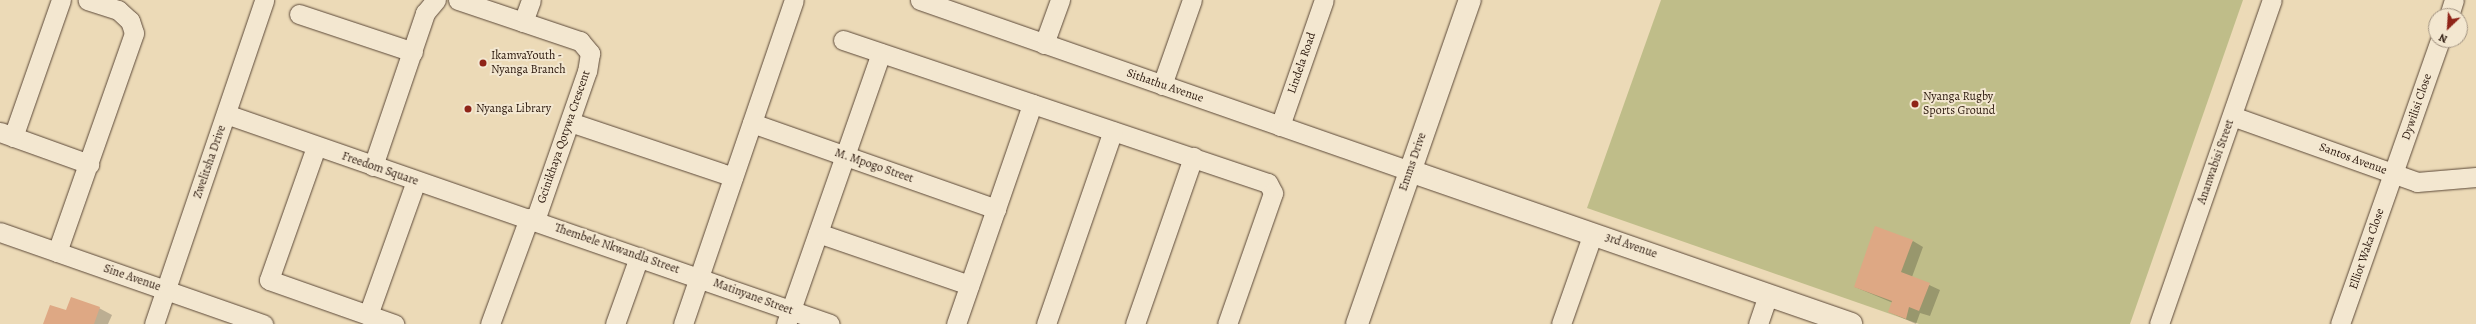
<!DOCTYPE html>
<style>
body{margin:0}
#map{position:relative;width:2476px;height:324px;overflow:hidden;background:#ecdab7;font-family:Alegreya,serif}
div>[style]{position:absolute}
.green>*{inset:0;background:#bfbd89}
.shadow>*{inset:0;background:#0003}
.building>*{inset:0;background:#dea884}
.roads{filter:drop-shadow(0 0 1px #5b4838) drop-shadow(0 0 1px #5b4838)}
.minor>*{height:19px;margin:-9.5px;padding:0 9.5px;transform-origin:9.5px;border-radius:9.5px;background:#f3e7d0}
.tertiary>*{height:22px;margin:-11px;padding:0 11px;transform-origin:11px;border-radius:11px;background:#f3e7d0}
.dots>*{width:11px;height:11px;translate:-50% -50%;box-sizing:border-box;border:2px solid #f3e7d0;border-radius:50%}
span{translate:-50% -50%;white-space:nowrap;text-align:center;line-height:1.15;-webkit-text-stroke:4px #f3e7d0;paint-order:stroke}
.poi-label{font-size:12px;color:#2b180d}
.left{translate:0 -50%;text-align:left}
.street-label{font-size:12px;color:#2b180d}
.north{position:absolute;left:2428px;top:8px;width:40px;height:40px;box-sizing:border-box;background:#f3e7d0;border:1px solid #a39482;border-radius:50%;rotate:205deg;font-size:11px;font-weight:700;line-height:16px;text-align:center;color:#2b180d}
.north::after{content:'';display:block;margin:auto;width:14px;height:18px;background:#8f2418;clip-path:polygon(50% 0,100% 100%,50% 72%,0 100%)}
</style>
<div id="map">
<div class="green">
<i style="clip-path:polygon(1661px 0,2243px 0,2130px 324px,1919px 324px,1587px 208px)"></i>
</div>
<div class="shadow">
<i style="clip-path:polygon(1913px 241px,1923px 247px,1912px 277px,1940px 290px,1930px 316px,1920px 313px,1916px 324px,1889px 312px,1893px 303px,1855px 287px)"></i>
<i style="clip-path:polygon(99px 308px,112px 315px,108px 324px,44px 324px,67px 312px)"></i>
</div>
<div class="building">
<i style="clip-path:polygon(1875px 226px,1913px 240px,1901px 272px,1930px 283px,1919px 311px,1909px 307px,1906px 319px,1888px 312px,1892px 301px,1854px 287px)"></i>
<i style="clip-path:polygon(71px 297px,100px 307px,94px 324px,43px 324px,50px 305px,66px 310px)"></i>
</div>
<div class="roads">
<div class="minor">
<i style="left:458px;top:0;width:129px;rotate:18.6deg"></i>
<i style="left:580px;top:41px;width:16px;rotate:50deg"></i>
<i style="left:590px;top:53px;width:18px;rotate:99deg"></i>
<i style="left:587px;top:71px;width:158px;rotate:109.2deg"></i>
<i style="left:920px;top:0;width:519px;rotate:19.24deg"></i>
<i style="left:299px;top:14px;width:120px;rotate:18.4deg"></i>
<i style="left:2449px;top:16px;width:17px;rotate:-73deg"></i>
<i style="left:523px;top:22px;width:23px;rotate:-70deg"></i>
<i style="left:843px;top:40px;width:448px;rotate:18.6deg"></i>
<i style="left:1268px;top:183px;width:11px;rotate:63deg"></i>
<i style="left:1273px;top:193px;width:139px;rotate:109.3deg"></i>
<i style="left:1044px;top:44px;width:47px;rotate:-70deg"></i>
<i style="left:1162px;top:85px;width:90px;rotate:-70.6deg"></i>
<i style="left:226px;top:114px;width:639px;rotate:19.17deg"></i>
<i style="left:2232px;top:116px;width:196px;rotate:19.6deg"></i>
<i style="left:2417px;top:182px;width:59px;rotate:-4.8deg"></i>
<i style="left:570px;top:122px;width:172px;rotate:18.6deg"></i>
<i style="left:752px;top:123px;width:259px;rotate:19.4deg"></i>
<i style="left:1280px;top:126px;width:133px;rotate:-70.8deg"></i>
<i style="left:0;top:132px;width:95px;rotate:19.8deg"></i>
<i style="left:13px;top:137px;width:145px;rotate:-70.7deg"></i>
<i style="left:316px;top:147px;width:141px;rotate:109.5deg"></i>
<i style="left:269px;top:280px;width:133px;rotate:19.4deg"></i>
<i style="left:373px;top:166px;width:162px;rotate:-71.2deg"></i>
<i style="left:425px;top:13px;width:17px;rotate:-50deg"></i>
<i style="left:0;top:232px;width:279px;rotate:19.3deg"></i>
<i style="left:818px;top:233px;width:160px;rotate:19deg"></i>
<i style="left:57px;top:252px;width:232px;rotate:-70.6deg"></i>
<i style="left:134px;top:33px;width:13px;rotate:-108deg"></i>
<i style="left:130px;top:21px;width:16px;rotate:-137deg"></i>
<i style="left:118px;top:10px;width:32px;rotate:-162deg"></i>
<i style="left:368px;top:315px;width:142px;rotate:-70.3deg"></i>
<i style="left:154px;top:324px;width:342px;rotate:-71.2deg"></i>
<i style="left:490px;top:324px;width:113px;rotate:-69.8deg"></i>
<i style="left:615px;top:324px;width:71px;rotate:-70.3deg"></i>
<i style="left:683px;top:324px;width:342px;rotate:-71.1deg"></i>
<i style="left:786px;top:324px;width:287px;rotate:-70.7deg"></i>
<i style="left:956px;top:324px;width:233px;rotate:-70.9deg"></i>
<i style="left:1046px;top:324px;width:204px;rotate:-70.9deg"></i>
<i style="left:1135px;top:324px;width:177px;rotate:-70.8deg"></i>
<i style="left:1561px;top:324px;width:96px;rotate:-70.6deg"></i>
<i style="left:1758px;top:324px;width:31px;rotate:-71deg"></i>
<i style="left:2159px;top:324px;width:343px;rotate:-70.8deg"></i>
<i style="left:2340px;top:324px;width:301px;rotate:-70.6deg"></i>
</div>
<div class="tertiary">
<i style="left:1410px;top:171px;width:467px;rotate:19.1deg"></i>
<i style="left:1357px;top:324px;width:343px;rotate:-70.8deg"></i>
</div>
</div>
<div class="dots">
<i style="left:483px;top:63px;background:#8f2418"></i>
<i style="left:1915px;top:104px;background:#8f2418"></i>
<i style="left:468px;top:109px;background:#8f2418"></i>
</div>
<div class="poi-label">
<span class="left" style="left:491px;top:63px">IkamvaYouth -<br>Nyanga Branch</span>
<span class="left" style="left:1923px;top:104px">Nyanga Rugby<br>Sports Ground</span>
<span class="left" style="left:476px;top:109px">Nyanga Library</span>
</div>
<div class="street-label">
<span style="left:1302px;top:63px;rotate:-71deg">Lindela Road</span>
<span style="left:1165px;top:86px;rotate:19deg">Sithathu Avenue</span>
<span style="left:2417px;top:107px;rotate:-71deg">Dywilisi Close</span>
<span style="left:564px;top:137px;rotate:-71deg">Gcinikhaya Qotywa Crescent</span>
<span style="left:2353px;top:159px;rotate:20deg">Santos Avenue</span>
<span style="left:210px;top:162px;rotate:-71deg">Zwelitsha Drive</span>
<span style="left:1413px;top:162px;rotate:-71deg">Emms Drive</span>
<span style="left:2216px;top:162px;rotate:-71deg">Ananwabisi Street</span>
<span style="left:874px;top:166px;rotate:19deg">M. Mpogo Street</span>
<span style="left:380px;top:169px;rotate:19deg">Freedom Square</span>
<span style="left:1631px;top:246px;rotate:19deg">3rd Avenue</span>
<span style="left:617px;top:249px;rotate:19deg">Thembele Nkwandla Street</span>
<span style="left:2367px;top:249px;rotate:-71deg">Elliot Waka Close</span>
<span style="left:132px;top:278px;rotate:19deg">Sine Avenue</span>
<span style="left:753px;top:297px;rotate:20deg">Matinyane Street</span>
</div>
<div class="north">N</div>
</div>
